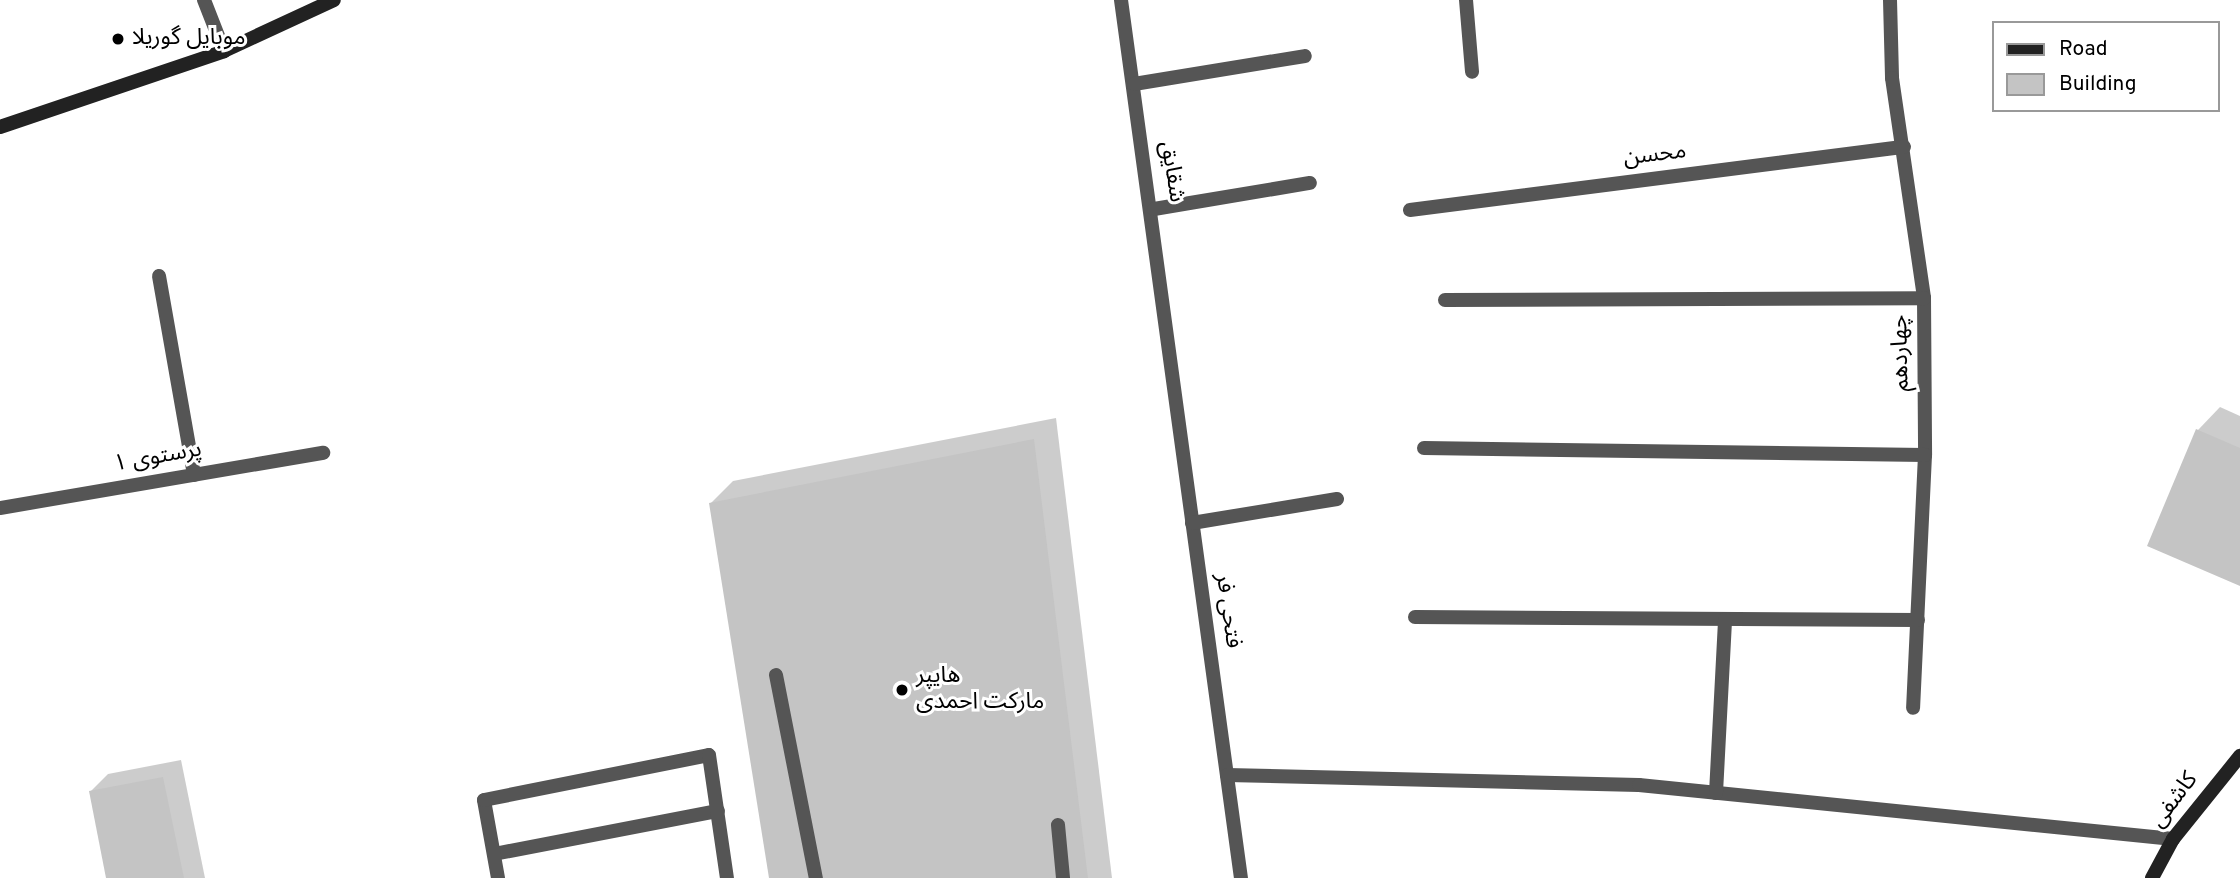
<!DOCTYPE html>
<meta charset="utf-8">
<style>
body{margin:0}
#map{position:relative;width:2240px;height:878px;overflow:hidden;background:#fff;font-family:Overpass,"Noto Sans Arabic",sans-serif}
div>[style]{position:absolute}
.shadow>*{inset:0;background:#0003}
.building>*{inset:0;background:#c4c4c4}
.lane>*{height:14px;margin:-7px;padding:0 7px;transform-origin:7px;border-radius:7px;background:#555}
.street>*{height:14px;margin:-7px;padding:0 7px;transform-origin:7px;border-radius:7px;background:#555}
.secondary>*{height:14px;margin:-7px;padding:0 7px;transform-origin:7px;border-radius:7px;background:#222}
.dots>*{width:19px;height:19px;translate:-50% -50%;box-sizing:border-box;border:4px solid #fff;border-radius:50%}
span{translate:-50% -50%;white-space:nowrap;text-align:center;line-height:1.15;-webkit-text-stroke:6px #fff;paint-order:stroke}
.poi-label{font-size:23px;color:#000}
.left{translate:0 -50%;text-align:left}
.street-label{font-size:23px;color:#000}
.legend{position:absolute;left:1992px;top:21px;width:228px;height:91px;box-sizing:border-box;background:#fff;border:2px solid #999;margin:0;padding:9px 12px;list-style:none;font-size:21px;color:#000}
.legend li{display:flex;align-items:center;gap:14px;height:35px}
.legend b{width:35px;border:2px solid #999}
</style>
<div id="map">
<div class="shadow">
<i style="clip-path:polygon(2220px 407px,2240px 416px,2240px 584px,2149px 545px,2198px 430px)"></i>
<i style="clip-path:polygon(1056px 418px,1112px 878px,771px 878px,711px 503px,733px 481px)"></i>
<i style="clip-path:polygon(181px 760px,205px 878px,108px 878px,90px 792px,108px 774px)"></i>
</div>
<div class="building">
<i style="clip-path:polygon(2196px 429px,2240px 448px,2240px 586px,2147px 546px)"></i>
<i style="clip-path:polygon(1034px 439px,1088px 878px,769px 878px,709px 503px)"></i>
<i style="clip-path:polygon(163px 777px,184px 878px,106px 878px,89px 791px)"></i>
</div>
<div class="lane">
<i style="left:776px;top:675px;width:207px;rotate:78.9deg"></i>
<i style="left:1058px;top:825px;width:53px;rotate:84.6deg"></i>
<i style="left:494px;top:854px;width:228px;rotate:-10.9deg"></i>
<i style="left:498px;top:878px;width:79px;rotate:-100.2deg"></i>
<i style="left:484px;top:800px;width:229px;rotate:-11.3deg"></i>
<i style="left:709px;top:755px;width:124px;rotate:81.7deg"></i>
</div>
<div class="street">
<i style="left:204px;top:0;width:55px;rotate:68.6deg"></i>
<i style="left:1121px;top:0;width:886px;rotate:82.22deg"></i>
<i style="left:1466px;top:0;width:72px;rotate:85.2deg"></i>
<i style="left:1890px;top:0;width:78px;rotate:88.5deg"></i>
<i style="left:1892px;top:78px;width:222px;rotate:81.7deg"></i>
<i style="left:1924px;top:298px;width:157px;rotate:89.6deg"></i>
<i style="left:1925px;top:455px;width:253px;rotate:92.7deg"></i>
<i style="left:1134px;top:84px;width:173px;rotate:-9.3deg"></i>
<i style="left:1154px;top:209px;width:158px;rotate:-9.5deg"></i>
<i style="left:1410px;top:210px;width:498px;rotate:-7.3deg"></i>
<i style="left:159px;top:276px;width:202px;rotate:80deg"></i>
<i style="left:1445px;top:300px;width:479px;rotate:-0.2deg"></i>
<i style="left:1424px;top:448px;width:501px;rotate:0.8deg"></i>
<i style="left:0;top:508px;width:328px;rotate:-9.7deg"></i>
<i style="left:1192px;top:523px;width:147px;rotate:-9.4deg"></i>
<i style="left:1415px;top:617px;width:503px;rotate:0.34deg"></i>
<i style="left:1227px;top:775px;width:412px;rotate:1.4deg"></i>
<i style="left:1639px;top:785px;width:537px;rotate:5.77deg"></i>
<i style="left:1716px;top:793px;width:174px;rotate:-87deg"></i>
</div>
<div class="secondary">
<i style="left:0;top:127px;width:237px;rotate:-18.7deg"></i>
<i style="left:224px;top:51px;width:121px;rotate:-24.9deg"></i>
<i style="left:2152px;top:878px;width:44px;rotate:-61.7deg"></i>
<i style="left:2173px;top:839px;width:107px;rotate:-51.1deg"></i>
</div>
<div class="dots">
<i style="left:118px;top:39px;background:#000"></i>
<i style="left:902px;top:690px;background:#000"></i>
</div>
<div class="poi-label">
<span class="left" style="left:132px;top:39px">موبایل گوریلا</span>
<span class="left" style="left:916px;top:690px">هایپر<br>مارکت احمدی</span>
</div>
<div class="street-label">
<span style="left:1655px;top:156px;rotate:-7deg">محسن</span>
<span style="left:1171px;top:172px;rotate:81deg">شقایق</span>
<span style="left:1902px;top:353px;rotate:-91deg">چهاردهم</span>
<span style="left:158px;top:458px;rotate:-10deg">پرستوی ۱</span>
<span style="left:1227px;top:611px;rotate:82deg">فتحی فر</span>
<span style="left:2175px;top:801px;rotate:-53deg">کاشفی</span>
</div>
<ul class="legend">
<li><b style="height:9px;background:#222"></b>Road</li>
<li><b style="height:19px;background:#c4c4c4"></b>Building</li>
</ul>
</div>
